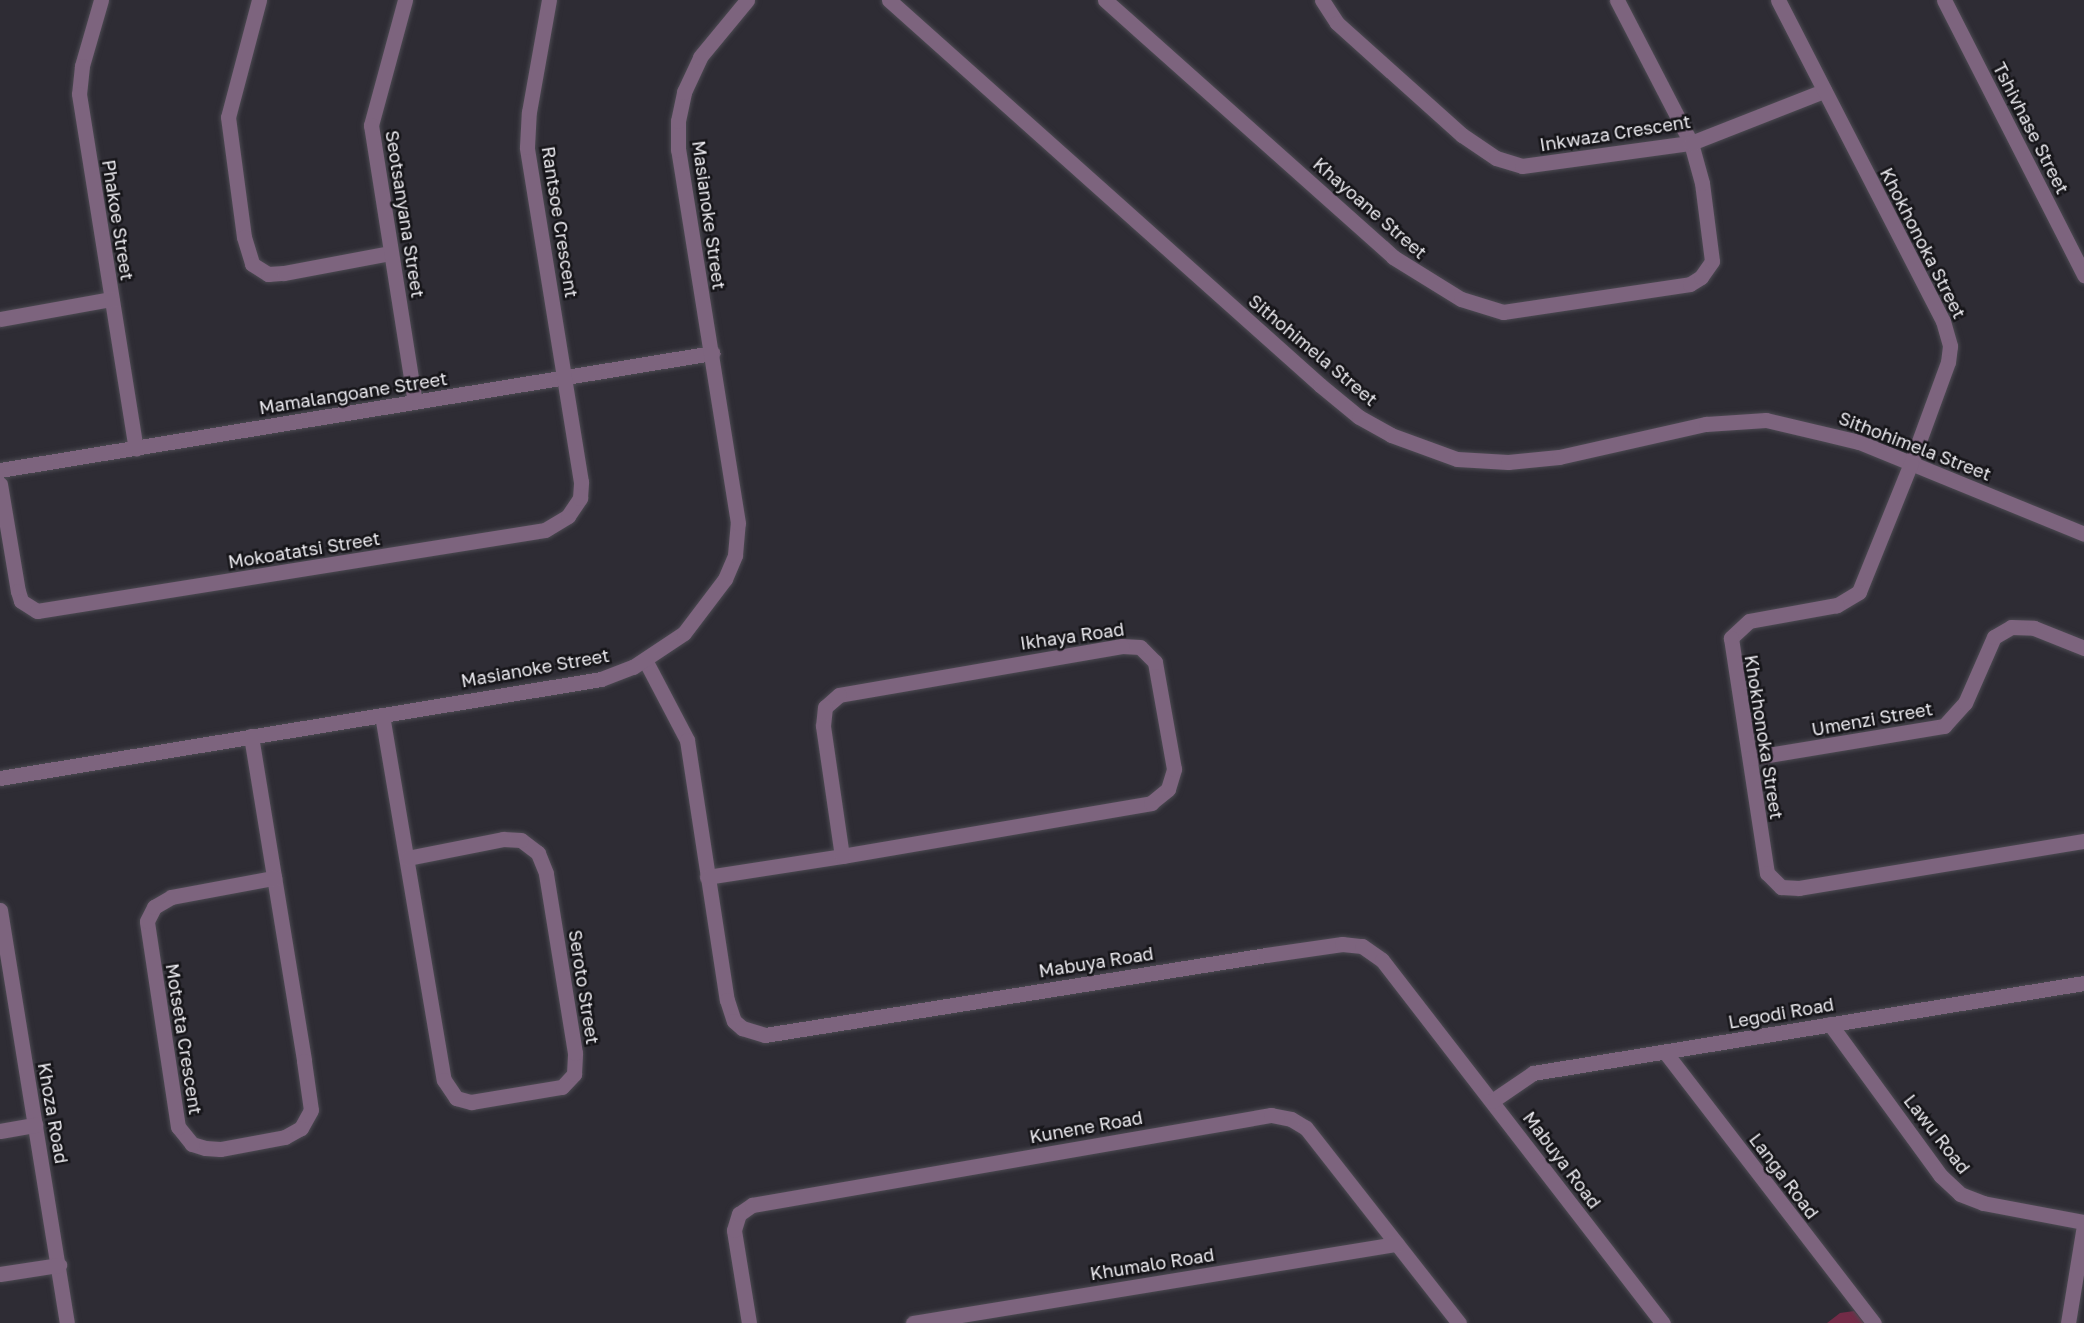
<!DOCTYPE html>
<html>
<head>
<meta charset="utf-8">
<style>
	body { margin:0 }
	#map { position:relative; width:2084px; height:1323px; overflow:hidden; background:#2e2c34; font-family:"Golos Text",sans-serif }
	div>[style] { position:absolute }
	.green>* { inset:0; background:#722b47 }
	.roads { filter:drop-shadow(0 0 2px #4c4a52) drop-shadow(0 0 2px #4c4a52) }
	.minor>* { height:15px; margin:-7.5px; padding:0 7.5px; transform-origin:7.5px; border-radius:7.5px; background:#7d647e }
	span { translate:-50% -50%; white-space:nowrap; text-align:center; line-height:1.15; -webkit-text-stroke:5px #161519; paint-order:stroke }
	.street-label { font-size:18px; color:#eae9ee }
</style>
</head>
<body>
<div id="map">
	<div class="green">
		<div style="clip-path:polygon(1854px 1311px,1864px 1323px,1827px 1323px,1840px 1313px)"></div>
	</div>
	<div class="roads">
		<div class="minor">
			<div style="left:101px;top:0;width:69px;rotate:106.1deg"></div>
			<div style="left:82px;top:66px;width:28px;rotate:96deg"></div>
			<div style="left:79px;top:94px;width:359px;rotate:80.9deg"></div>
			<div style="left:259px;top:0;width:121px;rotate:104.8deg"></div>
			<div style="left:228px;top:117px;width:121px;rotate:82.4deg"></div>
			<div style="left:244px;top:237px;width:28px;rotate:73deg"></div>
			<div style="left:252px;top:264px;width:19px;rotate:32deg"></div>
			<div style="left:268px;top:274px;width:16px;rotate:-4deg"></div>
			<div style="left:284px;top:273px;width:108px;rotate:-10.7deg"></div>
			<div style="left:405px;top:0;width:130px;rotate:105.2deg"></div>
			<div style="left:371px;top:125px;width:280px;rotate:81deg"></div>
			<div style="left:889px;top:0;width:578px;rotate:41.77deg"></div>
			<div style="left:1320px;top:385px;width:50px;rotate:39.4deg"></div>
			<div style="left:1359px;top:417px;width:37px;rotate:29deg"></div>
			<div style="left:1391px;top:435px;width:70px;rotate:20deg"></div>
			<div style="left:1457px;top:459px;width:51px;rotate:3.4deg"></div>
			<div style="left:1508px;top:462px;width:51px;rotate:-5.6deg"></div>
			<div style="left:1559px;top:457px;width:151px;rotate:-12.7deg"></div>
			<div style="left:1706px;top:424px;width:60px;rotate:-3.8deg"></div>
			<div style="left:1766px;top:420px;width:96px;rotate:13.3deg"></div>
			<div style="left:1859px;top:442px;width:243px;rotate:22.2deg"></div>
			<div style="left:1105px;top:0;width:386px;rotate:41.7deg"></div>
			<div style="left:1393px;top:257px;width:80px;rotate:31.7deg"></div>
			<div style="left:1461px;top:299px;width:44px;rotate:17.2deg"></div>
			<div style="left:1503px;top:312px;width:189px;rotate:-8.5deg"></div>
			<div style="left:1690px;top:284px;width:13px;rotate:-32deg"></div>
			<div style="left:1701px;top:277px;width:19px;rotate:-55deg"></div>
			<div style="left:1712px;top:261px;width:79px;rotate:-97.3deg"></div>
			<div style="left:1702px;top:183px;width:41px;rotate:-105.4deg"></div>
			<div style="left:1691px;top:143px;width:161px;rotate:-117.4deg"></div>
			<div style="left:1322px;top:0;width:27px;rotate:57deg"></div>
			<div style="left:1337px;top:23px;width:168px;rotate:41.9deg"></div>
			<div style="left:1462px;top:135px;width:41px;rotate:34.1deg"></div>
			<div style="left:1496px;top:158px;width:27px;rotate:17deg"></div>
			<div style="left:1522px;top:166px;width:171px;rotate:-7.8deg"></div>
			<div style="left:1691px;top:143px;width:143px;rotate:-21.4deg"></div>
			<div style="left:1778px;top:0;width:361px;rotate:62.8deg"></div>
			<div style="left:1943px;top:321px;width:26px;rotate:74deg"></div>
			<div style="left:1950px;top:346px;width:16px;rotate:97deg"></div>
			<div style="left:1948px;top:362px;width:108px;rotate:110.1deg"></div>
			<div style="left:1911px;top:463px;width:139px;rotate:112deg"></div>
			<div style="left:1859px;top:592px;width:26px;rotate:149deg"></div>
			<div style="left:1837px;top:605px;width:89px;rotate:169.7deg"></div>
			<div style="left:1749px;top:621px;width:25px;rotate:137deg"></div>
			<div style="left:1731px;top:638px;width:238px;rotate:81.3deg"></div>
			<div style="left:1767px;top:873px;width:20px;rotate:45deg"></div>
			<div style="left:1781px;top:887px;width:18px;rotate:3deg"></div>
			<div style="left:1799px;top:888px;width:289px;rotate:-9.4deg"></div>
			<div style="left:1944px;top:0;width:309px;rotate:63deg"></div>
			<div style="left:0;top:319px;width:113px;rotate:-10.2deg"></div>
			<div style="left:0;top:470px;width:722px;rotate:-9.33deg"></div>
			<div style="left:0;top:484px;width:109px;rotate:80.5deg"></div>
			<div style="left:18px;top:591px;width:10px;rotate:73deg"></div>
			<div style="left:21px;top:601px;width:19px;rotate:32deg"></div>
			<div style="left:37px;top:611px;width:514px;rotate:-9.06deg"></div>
			<div style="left:545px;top:530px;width:27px;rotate:-31deg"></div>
			<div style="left:568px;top:516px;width:22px;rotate:-56deg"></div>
			<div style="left:580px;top:498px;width:16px;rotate:-86deg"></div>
			<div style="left:581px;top:482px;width:339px;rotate:-99.2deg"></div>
			<div style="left:527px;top:147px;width:35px;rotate:-87deg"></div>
			<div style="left:529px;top:112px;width:114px;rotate:-79.9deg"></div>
			<div style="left:645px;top:660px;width:90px;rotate:62.3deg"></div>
			<div style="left:687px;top:740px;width:263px;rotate:81.3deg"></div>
			<div style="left:727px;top:1000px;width:22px;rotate:72deg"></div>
			<div style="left:734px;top:1021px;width:11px;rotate:41deg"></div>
			<div style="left:742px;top:1028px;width:24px;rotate:17deg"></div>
			<div style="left:765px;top:1035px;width:507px;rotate:-9.07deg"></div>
			<div style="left:1266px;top:955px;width:77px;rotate:-8.2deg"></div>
			<div style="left:1342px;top:944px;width:20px;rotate:6deg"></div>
			<div style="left:1362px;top:946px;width:24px;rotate:35deg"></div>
			<div style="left:1382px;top:960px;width:459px;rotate:52.3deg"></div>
			<div style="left:382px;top:715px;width:370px;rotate:80.4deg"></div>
			<div style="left:444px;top:1080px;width:22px;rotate:56deg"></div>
			<div style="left:456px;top:1098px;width:16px;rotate:15deg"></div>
			<div style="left:471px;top:1102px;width:92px;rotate:-9.4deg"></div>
			<div style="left:562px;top:1087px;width:18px;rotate:-47deg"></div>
			<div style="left:574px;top:1074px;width:21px;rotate:-87deg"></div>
			<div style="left:575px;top:1053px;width:182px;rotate:-99.2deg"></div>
			<div style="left:546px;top:873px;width:22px;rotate:-112deg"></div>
			<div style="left:538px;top:853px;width:21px;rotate:-143deg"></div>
			<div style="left:521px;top:840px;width:18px;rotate:-177deg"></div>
			<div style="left:503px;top:839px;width:97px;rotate:168.7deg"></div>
			<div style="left:251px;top:736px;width:329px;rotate:80.7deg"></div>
			<div style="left:304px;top:1061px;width:49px;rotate:81.9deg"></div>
			<div style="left:311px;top:1110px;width:21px;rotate:119deg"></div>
			<div style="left:301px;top:1128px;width:18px;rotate:151deg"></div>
			<div style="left:285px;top:1137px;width:66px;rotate:169.5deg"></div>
			<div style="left:220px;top:1149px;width:15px;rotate:-176deg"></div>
			<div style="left:205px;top:1148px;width:14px;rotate:-163deg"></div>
			<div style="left:192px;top:1144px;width:22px;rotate:-129deg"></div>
			<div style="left:178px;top:1127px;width:208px;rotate:-98.6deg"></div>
			<div style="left:147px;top:921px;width:16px;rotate:-63deg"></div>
			<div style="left:154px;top:907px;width:20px;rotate:-30deg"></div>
			<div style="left:171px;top:897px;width:105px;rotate:-10.5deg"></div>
			<div style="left:1750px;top:758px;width:197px;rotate:-9.4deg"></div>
			<div style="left:1944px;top:726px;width:31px;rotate:-48deg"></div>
			<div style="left:1965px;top:703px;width:72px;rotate:-66.3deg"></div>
			<div style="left:1994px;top:637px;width:20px;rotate:-30deg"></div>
			<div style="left:2011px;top:627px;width:23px;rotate:2deg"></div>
			<div style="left:2034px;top:628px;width:54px;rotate:21.8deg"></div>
			<div style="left:0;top:778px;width:609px;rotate:-9.35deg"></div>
			<div style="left:601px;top:679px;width:34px;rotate:-21deg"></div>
			<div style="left:633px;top:667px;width:61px;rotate:-33.7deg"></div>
			<div style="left:684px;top:633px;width:68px;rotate:-52.8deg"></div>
			<div style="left:725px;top:579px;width:26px;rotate:-67deg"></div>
			<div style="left:735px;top:555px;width:32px;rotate:-85deg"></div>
			<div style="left:738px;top:523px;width:378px;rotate:-99.1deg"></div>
			<div style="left:678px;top:150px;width:29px;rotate:-90deg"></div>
			<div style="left:678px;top:121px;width:30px;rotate:-78deg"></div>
			<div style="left:684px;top:92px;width:38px;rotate:-65deg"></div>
			<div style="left:700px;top:57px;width:74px;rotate:-50.5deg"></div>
			<div style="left:707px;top:877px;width:137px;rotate:-8.8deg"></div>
			<div style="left:842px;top:856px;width:314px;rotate:-9.7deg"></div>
			<div style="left:1151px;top:803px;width:22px;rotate:-39deg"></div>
			<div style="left:1168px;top:789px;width:21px;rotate:-73deg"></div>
			<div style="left:1174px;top:769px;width:109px;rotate:-100.1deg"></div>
			<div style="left:1155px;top:662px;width:21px;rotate:-135deg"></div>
			<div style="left:1140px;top:647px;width:18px;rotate:-177deg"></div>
			<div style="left:1122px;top:646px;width:287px;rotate:170.2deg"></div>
			<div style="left:839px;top:695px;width:18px;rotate:139deg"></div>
			<div style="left:825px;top:707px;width:19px;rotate:96deg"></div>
			<div style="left:823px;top:726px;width:131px;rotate:81.7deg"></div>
			<div style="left:0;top:910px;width:418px;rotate:80.8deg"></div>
			<div style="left:1830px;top:1024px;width:188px;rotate:53.9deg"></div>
			<div style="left:1941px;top:1176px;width:26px;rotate:43deg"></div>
			<div style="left:1960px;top:1194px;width:25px;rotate:21deg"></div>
			<div style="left:1983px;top:1203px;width:103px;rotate:10.7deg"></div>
			<div style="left:1665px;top:1052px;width:342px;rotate:52.4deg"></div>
			<div style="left:1492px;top:1101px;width:50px;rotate:-34.3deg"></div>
			<div style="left:1533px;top:1073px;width:558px;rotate:-9.28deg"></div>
			<div style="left:0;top:1131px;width:36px;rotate:-10deg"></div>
			<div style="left:0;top:1274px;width:60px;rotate:-8.7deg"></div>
			<div style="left:749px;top:1323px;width:94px;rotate:-99.2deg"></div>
			<div style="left:734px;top:1230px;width:17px;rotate:-73deg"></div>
			<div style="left:739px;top:1214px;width:16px;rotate:-35deg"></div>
			<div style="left:752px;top:1205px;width:527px;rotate:-9.84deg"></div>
			<div style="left:1271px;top:1115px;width:20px;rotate:11deg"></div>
			<div style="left:1291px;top:1119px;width:17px;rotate:31deg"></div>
			<div style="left:1306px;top:1128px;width:248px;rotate:51.9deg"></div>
			<div style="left:913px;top:1323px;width:490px;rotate:-9.3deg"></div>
			<div style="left:2068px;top:1323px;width:99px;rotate:-80.7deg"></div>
		</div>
	</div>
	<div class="street-label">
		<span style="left:2031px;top:128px;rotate:63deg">Tshivhase Street</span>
		<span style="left:1615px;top:133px;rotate:-9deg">Inkwaza Crescent</span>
		<span style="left:1370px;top:208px;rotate:41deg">Khayoane Street</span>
		<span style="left:405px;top:214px;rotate:81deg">Seotsanyana Street</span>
		<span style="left:709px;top:215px;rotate:82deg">Masianoke Street</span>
		<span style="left:118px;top:220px;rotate:81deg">Phakoe Street</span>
		<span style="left:560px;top:222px;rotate:81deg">Rantsoe Crescent</span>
		<span style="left:1923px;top:243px;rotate:63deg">Khokhonoka Street</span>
		<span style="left:1313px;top:350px;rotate:40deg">Sithohimela Street</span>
		<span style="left:353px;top:393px;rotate:-9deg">Mamalangoane Street</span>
		<span style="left:1915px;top:446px;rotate:21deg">Sithohimela Street</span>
		<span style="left:304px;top:550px;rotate:-9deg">Mokoatatsi Street</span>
		<span style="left:1072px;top:636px;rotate:-8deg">Ikhaya Road</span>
		<span style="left:535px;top:668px;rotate:-10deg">Masianoke Street</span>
		<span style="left:1872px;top:719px;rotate:-10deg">Umenzi Street</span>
		<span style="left:1764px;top:737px;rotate:81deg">Khokhonoka Street</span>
		<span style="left:1096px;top:962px;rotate:-9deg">Mabuya Road</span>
		<span style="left:584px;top:987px;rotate:81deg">Seroto Street</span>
		<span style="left:1781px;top:1013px;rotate:-10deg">Legodi Road</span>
		<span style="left:184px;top:1039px;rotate:81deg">Motseta Crescent</span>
		<span style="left:53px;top:1113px;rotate:80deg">Khoza Road</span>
		<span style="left:1086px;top:1127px;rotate:-10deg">Kunene Road</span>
		<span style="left:1937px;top:1134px;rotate:52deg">Lawu Road</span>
		<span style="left:1562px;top:1160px;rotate:53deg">Mabuya Road</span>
		<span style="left:1784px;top:1176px;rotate:53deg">Langa Road</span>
		<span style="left:1152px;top:1264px;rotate:-9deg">Khumalo Road</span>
	</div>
</div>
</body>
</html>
